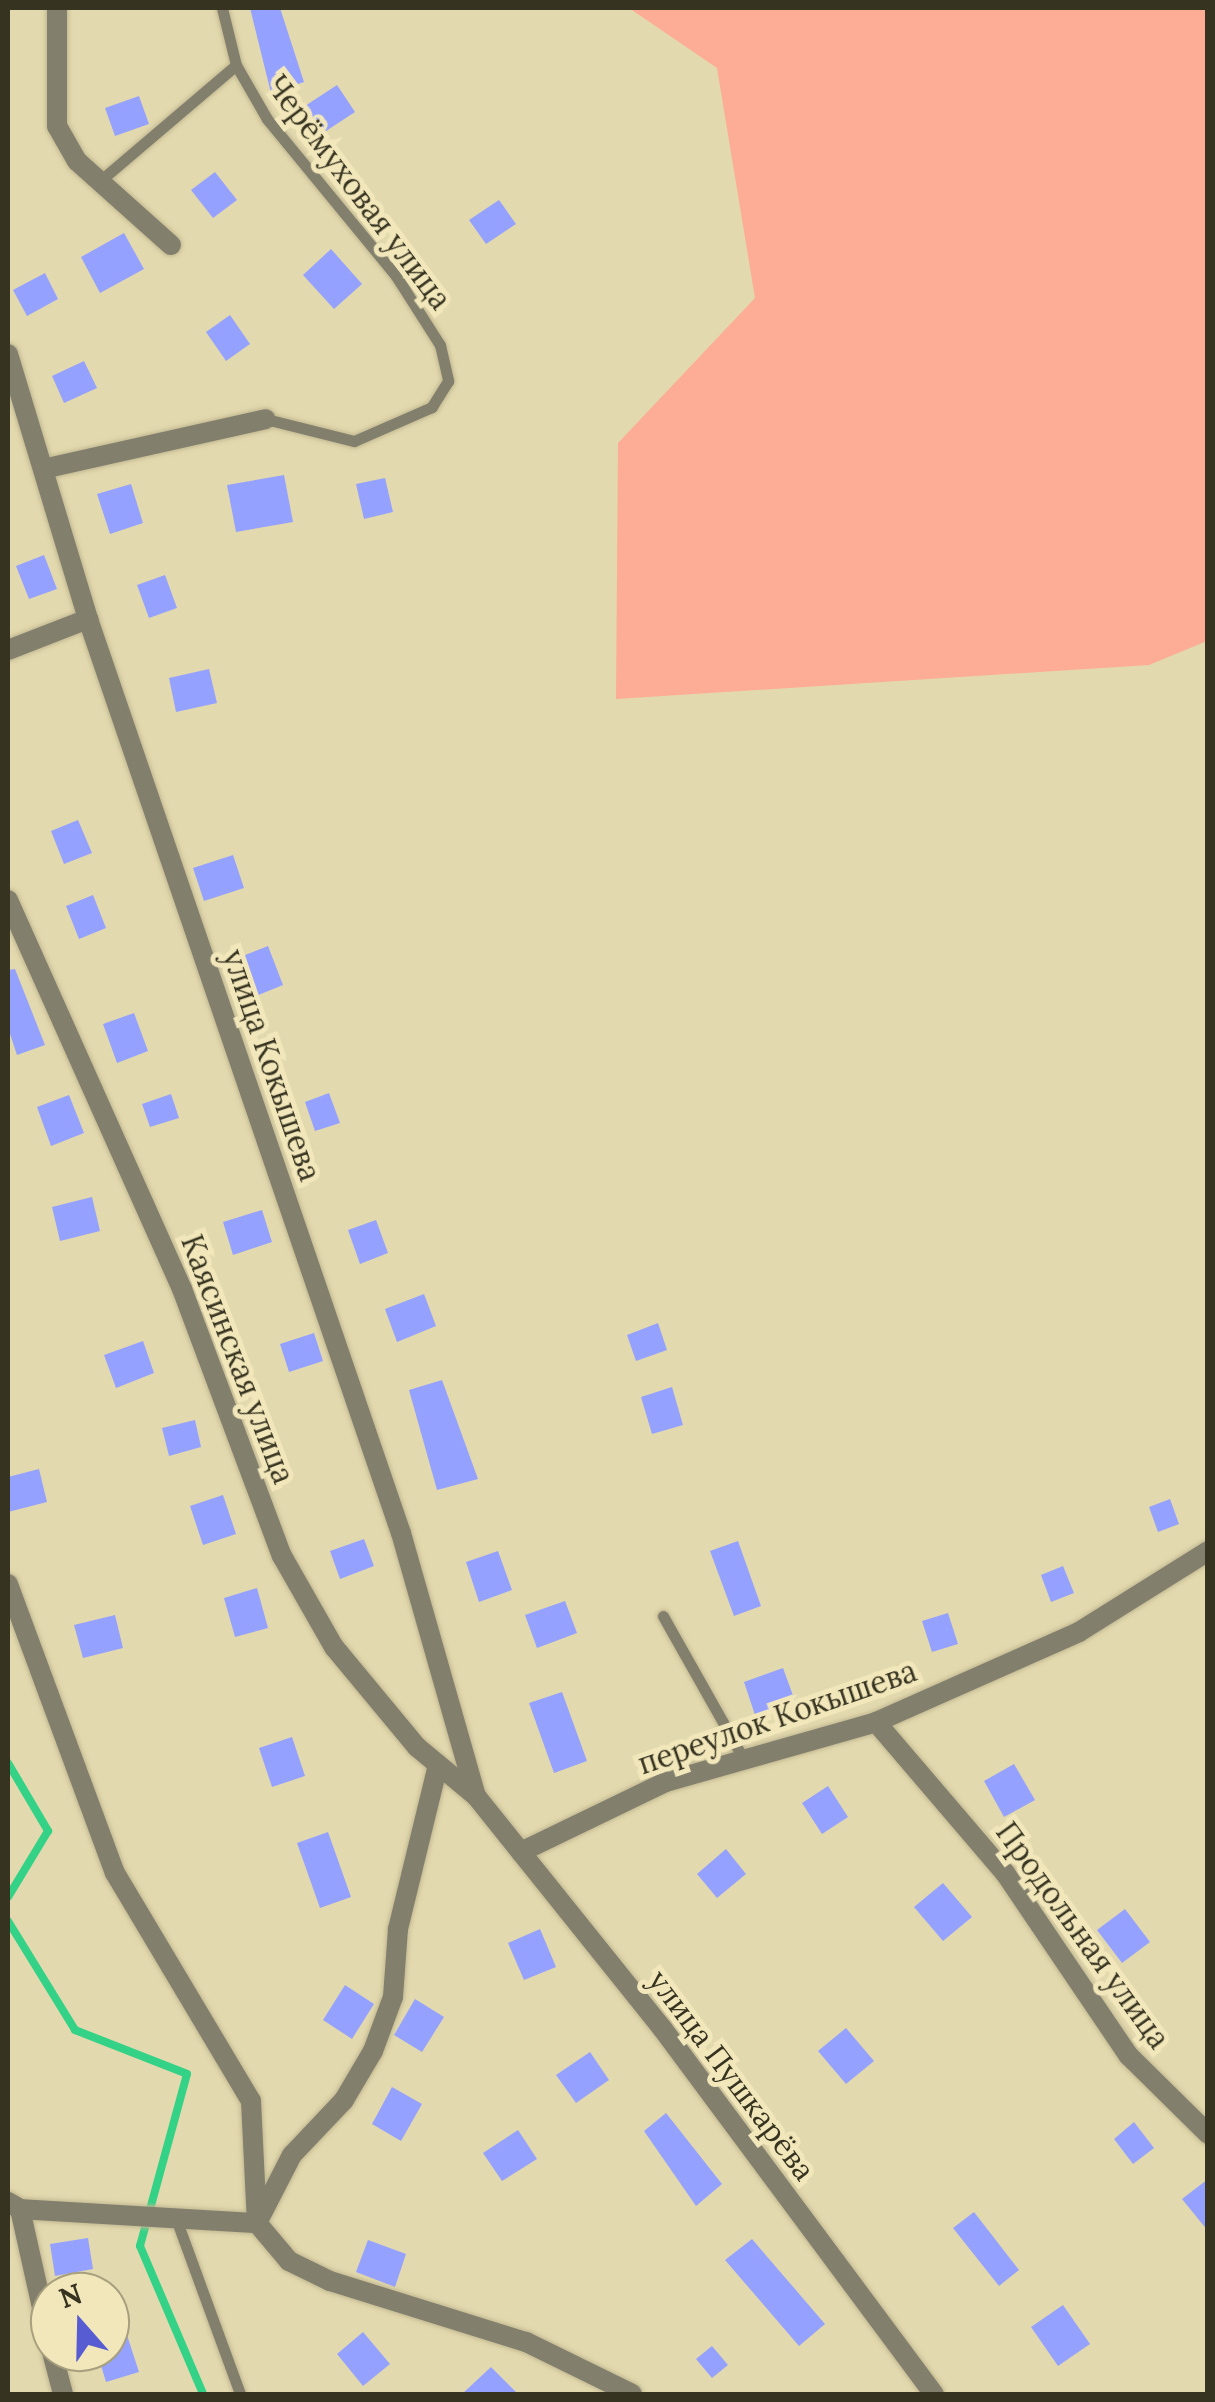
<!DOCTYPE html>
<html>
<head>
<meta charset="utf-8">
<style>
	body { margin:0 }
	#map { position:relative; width:1215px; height:2402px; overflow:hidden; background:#e3d9ae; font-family:Lora,serif }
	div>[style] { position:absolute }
	.green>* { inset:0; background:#fdac95 }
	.stream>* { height:8px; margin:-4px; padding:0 4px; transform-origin:4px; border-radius:4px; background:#33d286 }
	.building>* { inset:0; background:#95a1ff }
	.roads { filter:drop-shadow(0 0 2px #c1b892) drop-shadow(0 0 2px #c1b892) }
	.service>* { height:11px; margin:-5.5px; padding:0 5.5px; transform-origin:5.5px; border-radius:5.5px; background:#837f6d }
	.minor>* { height:20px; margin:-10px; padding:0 10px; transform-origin:10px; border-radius:10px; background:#837f6d }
	.tertiary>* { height:20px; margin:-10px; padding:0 10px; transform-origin:10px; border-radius:10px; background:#837f6d }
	span { translate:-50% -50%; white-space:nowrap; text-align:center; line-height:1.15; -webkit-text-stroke:10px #f1e7ba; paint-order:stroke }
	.street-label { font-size:30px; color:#373321 }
	.frame { position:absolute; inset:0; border:10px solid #373321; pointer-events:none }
	.north { position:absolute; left:30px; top:2272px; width:100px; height:100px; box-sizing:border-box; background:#f1e7ba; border:2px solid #a79f7d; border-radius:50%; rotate:340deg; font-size:28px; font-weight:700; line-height:40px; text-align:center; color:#373321 }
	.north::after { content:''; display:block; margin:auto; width:35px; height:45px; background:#575cd3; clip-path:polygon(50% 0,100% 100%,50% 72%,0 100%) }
</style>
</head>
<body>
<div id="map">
	<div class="green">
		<div style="clip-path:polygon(629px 8px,1207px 8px,1207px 641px,1149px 665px,616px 699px,618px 443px,755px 298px,717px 68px)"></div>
	</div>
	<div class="stream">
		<div style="left:8px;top:1763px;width:79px;rotate:59.5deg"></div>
		<div style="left:48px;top:1831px;width:77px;rotate:121.2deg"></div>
		<div style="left:8px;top:1921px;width:128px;rotate:58.4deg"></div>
		<div style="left:75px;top:2030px;width:120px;rotate:21.4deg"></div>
		<div style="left:187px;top:2074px;width:178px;rotate:105.3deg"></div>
		<div style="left:140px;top:2246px;width:161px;rotate:66.9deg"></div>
	</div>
	<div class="building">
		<div style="clip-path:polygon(250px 8px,280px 8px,304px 82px,271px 93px)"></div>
		<div style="clip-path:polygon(337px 85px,355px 112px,323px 133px,305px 106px)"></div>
		<div style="clip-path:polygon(139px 96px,149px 124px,115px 136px,105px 108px)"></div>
		<div style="clip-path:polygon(215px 172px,237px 200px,213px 218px,191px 190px)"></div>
		<div style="clip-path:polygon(499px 200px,516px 224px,486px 244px,469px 220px)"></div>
		<div style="clip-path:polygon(124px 233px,144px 269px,100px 293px,81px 257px)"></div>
		<div style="clip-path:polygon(331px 249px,362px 284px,334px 309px,303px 275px)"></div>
		<div style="clip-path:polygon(45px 273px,58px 299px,27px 316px,13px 290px)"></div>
		<div style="clip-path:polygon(230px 315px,250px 344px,226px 361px,206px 332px)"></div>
		<div style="clip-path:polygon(84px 361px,97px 388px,64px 403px,52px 376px)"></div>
		<div style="clip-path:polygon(284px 475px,293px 522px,236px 532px,227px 485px)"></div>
		<div style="clip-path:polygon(385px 478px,393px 512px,364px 519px,356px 484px)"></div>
		<div style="clip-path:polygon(131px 484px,143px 523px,110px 534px,97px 494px)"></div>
		<div style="clip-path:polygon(44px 555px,57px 589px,29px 599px,16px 566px)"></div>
		<div style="clip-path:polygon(165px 575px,177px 608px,149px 618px,137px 585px)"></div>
		<div style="clip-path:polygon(209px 669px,217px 703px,176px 712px,169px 678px)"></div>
		<div style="clip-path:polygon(78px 820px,92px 853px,64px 864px,51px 831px)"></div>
		<div style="clip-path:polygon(233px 855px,244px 888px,204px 901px,193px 868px)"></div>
		<div style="clip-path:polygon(93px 895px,106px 928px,79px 939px,66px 906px)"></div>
		<div style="clip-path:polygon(268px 946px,283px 985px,251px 998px,235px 959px)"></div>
		<div style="clip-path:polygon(15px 969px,45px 1045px,17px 1055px,8px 1028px,8px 970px)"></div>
		<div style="clip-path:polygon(134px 1013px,148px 1051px,117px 1063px,103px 1024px)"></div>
		<div style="clip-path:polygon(329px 1093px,340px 1123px,315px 1131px,305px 1102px)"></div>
		<div style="clip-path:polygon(171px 1094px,179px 1118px,150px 1127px,142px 1104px)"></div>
		<div style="clip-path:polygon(69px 1095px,84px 1133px,51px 1146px,37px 1107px)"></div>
		<div style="clip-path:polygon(92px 1197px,100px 1231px,60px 1241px,52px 1207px)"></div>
		<div style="clip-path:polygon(262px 1210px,272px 1242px,233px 1255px,223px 1222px)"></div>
		<div style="clip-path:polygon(376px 1220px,388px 1253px,360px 1264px,348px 1230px)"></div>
		<div style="clip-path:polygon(424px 1294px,436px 1326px,397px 1342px,385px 1309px)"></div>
		<div style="clip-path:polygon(658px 1323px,667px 1350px,636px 1361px,627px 1335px)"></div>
		<div style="clip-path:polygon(314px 1333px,323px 1361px,289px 1372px,280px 1344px)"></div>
		<div style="clip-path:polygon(143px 1341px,154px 1373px,116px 1388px,104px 1355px)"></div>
		<div style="clip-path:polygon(442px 1380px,478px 1479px,437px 1490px,409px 1390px)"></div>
		<div style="clip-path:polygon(672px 1387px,683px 1425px,652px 1434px,641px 1397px)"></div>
		<div style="clip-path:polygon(195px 1420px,201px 1447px,169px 1456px,162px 1428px)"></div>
		<div style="clip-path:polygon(39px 1469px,47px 1502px,8px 1512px,8px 1477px)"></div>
		<div style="clip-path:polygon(223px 1495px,236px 1534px,203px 1545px,190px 1506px)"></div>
		<div style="clip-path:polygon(1170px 1499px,1179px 1524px,1158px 1532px,1149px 1507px)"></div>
		<div style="clip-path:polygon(364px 1539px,374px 1566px,340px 1579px,330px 1551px)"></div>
		<div style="clip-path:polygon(738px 1541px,761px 1606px,734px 1616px,710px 1551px)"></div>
		<div style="clip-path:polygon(498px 1551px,512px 1590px,479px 1602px,466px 1562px)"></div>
		<div style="clip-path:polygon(1063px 1566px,1074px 1593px,1051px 1602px,1041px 1575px)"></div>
		<div style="clip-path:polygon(257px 1588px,268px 1628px,235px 1637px,224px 1598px)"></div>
		<div style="clip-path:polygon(565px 1601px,577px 1633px,537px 1648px,525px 1615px)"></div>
		<div style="clip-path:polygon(948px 1613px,958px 1644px,932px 1652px,922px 1621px)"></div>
		<div style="clip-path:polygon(115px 1615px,123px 1648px,83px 1658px,74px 1625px)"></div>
		<div style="clip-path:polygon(783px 1668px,795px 1701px,755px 1715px,744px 1682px)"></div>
		<div style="clip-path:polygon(562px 1692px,587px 1761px,554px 1773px,529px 1703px)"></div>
		<div style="clip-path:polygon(292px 1737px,305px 1776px,272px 1787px,259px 1748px)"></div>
		<div style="clip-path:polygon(1014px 1764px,1035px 1800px,1004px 1817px,984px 1781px)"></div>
		<div style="clip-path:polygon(828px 1786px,848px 1817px,822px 1834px,802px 1803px)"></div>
		<div style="clip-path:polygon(328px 1832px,351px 1897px,320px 1908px,297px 1843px)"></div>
		<div style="clip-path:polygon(726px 1849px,746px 1874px,717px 1898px,697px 1874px)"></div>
		<div style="clip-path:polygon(943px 1883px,972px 1917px,943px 1941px,914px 1907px)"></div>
		<div style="clip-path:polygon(1125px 1909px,1150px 1942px,1122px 1963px,1097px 1930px)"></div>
		<div style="clip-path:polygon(540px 1929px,556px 1967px,524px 1980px,508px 1943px)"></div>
		<div style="clip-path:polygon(345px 1985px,374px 2004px,352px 2039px,323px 2020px)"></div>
		<div style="clip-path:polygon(415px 1999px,444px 2017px,422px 2052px,394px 2035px)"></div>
		<div style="clip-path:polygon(846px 2028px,874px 2061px,846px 2084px,818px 2051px)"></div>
		<div style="clip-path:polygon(590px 2052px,609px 2080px,576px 2103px,556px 2075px)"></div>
		<div style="clip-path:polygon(392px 2087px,422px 2104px,401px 2141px,372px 2124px)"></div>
		<div style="clip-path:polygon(666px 2113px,722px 2184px,696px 2206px,644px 2131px)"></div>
		<div style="clip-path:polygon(1134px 2122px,1154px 2148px,1133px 2164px,1114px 2139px)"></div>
		<div style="clip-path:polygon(518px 2130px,537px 2159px,502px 2181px,483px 2153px)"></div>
		<div style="clip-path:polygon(1208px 2179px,1208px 2231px,1182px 2199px)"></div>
		<div style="clip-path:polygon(974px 2212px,1019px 2270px,999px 2286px,953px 2228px)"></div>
		<div style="clip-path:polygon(88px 2238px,93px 2269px,55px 2276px,50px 2244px)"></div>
		<div style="clip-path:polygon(752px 2239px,825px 2324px,799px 2346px,725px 2260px)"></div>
		<div style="clip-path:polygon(368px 2240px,406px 2254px,395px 2287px,356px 2272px)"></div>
		<div style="clip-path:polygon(1063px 2305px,1090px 2344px,1058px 2366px,1031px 2327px)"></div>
		<div style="clip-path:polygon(126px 2332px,139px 2372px,106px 2382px,97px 2352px,110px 2352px,110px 2337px)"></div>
		<div style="clip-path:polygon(363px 2332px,390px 2364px,363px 2386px,337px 2354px)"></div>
		<div style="clip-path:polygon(712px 2346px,728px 2365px,712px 2378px,696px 2359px)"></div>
		<div style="clip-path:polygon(491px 2367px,518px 2394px,462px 2394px)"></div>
	</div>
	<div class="roads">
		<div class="service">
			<div style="left:222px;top:8px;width:59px;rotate:76.2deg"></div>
			<div style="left:236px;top:65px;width:62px;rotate:60.1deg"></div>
			<div style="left:267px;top:119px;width:203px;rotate:50.6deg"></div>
			<div style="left:396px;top:276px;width:82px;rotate:57.5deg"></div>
			<div style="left:440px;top:345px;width:37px;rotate:77deg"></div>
			<div style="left:448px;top:381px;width:31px;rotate:122deg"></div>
			<div style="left:432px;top:407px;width:85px;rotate:156.4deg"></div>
			<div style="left:354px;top:441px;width:91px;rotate:-166deg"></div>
			<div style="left:101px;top:180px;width:177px;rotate:-40.4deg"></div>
			<div style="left:663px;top:1616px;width:165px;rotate:60.6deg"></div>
			<div style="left:175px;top:2216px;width:189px;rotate:69.9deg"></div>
		</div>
		<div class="minor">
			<div style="left:57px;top:8px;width:118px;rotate:90deg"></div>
			<div style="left:57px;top:126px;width:40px;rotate:60.3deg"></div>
			<div style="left:77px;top:161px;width:126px;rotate:41.8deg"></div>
			<div style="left:8px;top:354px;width:277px;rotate:73.2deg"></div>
			<div style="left:88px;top:619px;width:966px;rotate:71.1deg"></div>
			<div style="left:401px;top:1533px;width:273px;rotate:74.1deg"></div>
			<div style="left:47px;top:468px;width:224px;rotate:-12.6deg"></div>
			<div style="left:8px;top:650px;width:86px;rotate:-21.2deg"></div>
			<div style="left:8px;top:1584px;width:308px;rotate:69.7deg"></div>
			<div style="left:115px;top:1873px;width:265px;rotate:59.2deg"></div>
			<div style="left:251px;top:2101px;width:122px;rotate:87.2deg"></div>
			<div style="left:257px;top:2223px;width:50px;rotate:49.9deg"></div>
			<div style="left:289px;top:2261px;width:46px;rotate:26deg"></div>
			<div style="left:330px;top:2281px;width:205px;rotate:17.3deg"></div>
			<div style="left:526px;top:2342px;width:118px;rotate:26.1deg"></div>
			<div style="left:876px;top:1722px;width:199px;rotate:49.5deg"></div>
			<div style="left:1005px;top:1873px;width:221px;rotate:55.9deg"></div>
			<div style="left:1129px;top:2056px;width:111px;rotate:44.6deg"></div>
			<div style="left:521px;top:1852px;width:161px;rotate:-25.8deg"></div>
			<div style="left:666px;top:1782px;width:218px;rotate:-15.9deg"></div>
			<div style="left:876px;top:1722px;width:222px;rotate:-23.9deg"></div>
			<div style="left:1079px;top:1632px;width:152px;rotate:-32.1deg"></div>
			<div style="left:8px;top:2202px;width:14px;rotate:30deg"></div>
			<div style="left:20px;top:2209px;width:137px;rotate:77.4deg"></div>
			<div style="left:20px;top:2209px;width:237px;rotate:3.4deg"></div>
			<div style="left:257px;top:2223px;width:76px;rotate:-62.8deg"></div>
			<div style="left:292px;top:2155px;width:76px;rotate:-46.6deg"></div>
			<div style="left:344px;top:2100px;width:57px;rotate:-59.4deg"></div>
			<div style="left:373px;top:2051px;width:58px;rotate:-69.7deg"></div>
			<div style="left:393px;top:1997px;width:68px;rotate:-85.8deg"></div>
			<div style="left:398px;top:1929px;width:169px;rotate:-76.3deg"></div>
			<div style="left:52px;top:2352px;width:43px;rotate:75.3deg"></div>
		</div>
		<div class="tertiary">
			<div style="left:8px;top:900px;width:426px;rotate:65.9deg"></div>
			<div style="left:182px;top:1289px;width:285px;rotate:69.5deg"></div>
			<div style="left:282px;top:1556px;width:105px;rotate:60.3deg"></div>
			<div style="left:334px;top:1647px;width:130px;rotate:50.3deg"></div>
			<div style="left:417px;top:1747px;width:77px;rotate:39.7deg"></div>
			<div style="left:476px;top:1796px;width:297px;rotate:51.3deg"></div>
			<div style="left:662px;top:2028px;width:456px;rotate:53.4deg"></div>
		</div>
	</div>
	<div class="street-label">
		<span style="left:359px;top:192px;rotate:53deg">Черёмуховая улица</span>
		<span style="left:272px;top:1065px;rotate:71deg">улица Кокышева</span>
		<span style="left:238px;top:1359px;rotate:69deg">Каясинская улица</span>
		<span style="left:777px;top:1717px;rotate:-19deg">переулок Кокышева</span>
		<span style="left:1083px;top:1935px;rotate:54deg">Продольная улица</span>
		<span style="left:732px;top:2075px;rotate:53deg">улица Пушкарёва</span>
	</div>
	<div class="frame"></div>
	<div class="north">N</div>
</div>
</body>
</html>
